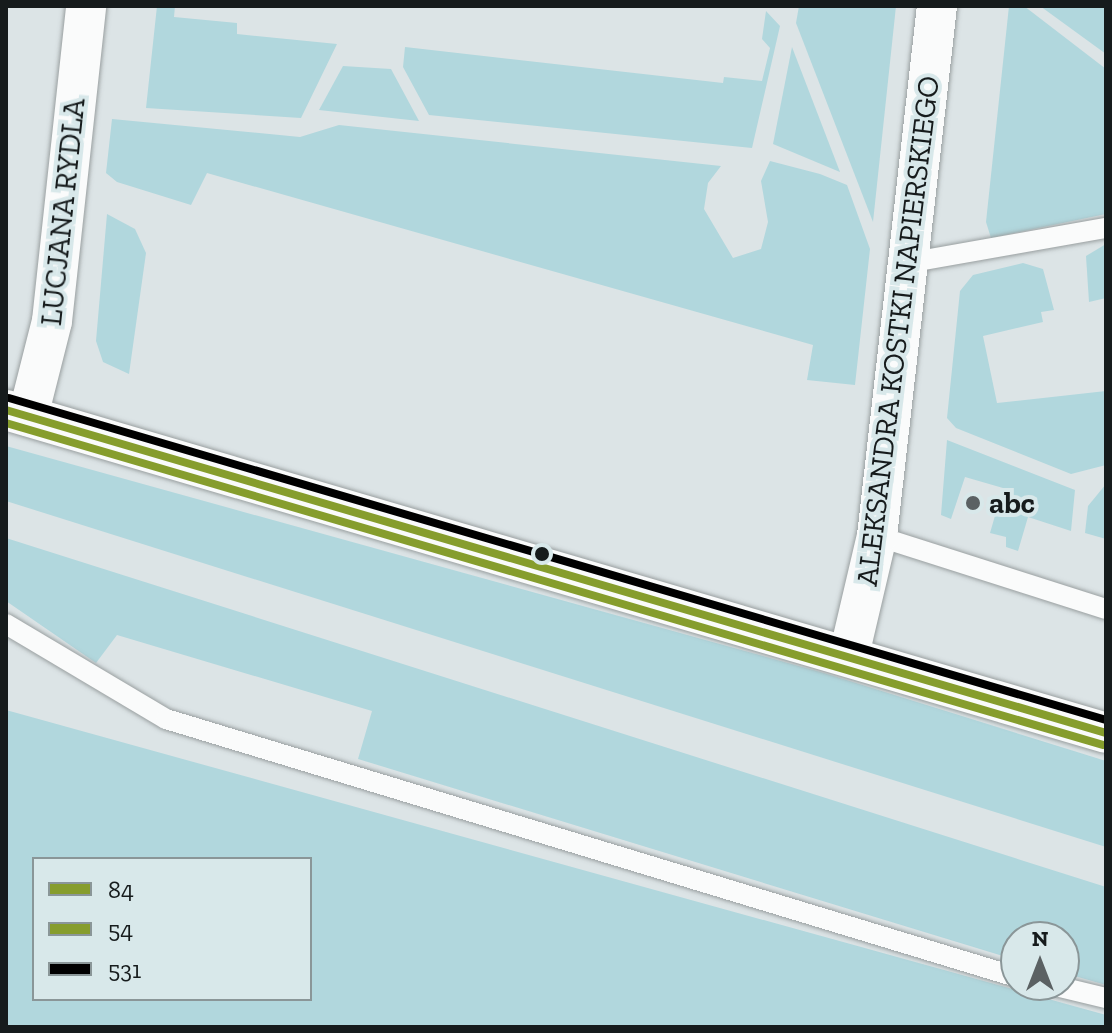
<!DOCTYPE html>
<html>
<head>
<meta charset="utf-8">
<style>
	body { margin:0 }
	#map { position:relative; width:1112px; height:1033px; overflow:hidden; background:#dce4e6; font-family:"Zilla Slab",serif }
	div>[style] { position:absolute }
	.green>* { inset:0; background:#b1d7dd }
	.roads { filter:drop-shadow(0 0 2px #999fa0) drop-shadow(0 0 2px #999fa0) }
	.lane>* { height:20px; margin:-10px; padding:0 10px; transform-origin:10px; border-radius:10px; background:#fafbfb }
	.street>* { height:40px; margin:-20px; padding:0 20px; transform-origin:20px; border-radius:20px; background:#fafbfb }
	.bus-1>* { height:8px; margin:-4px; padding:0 4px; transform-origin:4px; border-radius:4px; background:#869d2d }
	.bus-2>* { height:8px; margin:-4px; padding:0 4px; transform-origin:4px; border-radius:4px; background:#869d2d }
	.bus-3>* { height:8px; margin:-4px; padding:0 4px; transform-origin:4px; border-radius:4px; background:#000 }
	.dots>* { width:22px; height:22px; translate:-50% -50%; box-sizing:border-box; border:4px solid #d8e8ea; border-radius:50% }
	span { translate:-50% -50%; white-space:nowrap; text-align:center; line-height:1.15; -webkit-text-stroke:8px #d8e8ea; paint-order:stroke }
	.street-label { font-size:30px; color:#161b1c }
	.poi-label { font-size:30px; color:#161b1c; font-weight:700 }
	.left { translate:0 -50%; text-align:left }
	.frame { position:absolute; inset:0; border:8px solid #161b1c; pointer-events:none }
	.legend { position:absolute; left:32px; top:857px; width:280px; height:144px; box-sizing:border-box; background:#d8e8ea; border:2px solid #8a9698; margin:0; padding:10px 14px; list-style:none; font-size:24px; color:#161b1c }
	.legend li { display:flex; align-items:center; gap:16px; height:40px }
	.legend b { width:40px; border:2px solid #8a9698 }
	.north { position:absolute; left:1000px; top:921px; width:80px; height:80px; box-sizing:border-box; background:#d8e8ea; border:2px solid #8a9698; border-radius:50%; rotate:0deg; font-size:22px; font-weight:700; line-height:32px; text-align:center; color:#161b1c }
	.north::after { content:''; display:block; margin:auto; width:28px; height:36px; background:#5b6163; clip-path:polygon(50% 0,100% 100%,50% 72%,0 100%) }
</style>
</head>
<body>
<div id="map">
	<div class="green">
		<div style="clip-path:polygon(157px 6px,175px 6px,174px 17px,237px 23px,237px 34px,337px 44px,301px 118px,146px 108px)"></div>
		<div style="clip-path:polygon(799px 6px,896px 6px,873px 222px,796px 23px)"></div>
		<div style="clip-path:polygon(1009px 6px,1024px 6px,1106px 69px,1106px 214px,991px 238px,986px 222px)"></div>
		<div style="clip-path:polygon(1040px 6px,1106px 6px,1106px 54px)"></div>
		<div style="clip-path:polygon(766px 11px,780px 26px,752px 148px,429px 115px,403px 67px,405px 47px,723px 83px,724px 77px,762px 81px,770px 48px,762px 39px)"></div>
		<div style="clip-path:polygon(792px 47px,840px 172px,773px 144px)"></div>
		<div style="clip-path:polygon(343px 66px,391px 69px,419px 121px,319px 110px)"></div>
		<div style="clip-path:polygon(112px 119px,300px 137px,339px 125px,721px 166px,708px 183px,704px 209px,733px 258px,761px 249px,768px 222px,761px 181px,770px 161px,820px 174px,847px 185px,870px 249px,855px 385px,807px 380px,813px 345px,207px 173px,191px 205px,117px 182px,106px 173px)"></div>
		<div style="clip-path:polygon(107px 214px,135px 229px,146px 253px,129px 374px,103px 362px,96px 341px)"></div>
		<div style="clip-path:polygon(1106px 244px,1106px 298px,1089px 302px,1086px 256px)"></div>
		<div style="clip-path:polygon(1023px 263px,1043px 269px,1054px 310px,1041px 312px,1043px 322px,983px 336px,997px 403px,1106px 391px,1106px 465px,1071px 474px,956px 428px,947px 418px,960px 291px,973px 275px)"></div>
		<div style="clip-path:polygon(947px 440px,1075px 490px,1071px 531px,1028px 517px,1018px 551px,1006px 547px,1006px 537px,990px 533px,1003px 488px,965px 477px,951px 519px,941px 515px)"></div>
		<div style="clip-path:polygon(6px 446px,824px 673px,1106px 761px,1106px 847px,6px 501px)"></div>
		<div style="clip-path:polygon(1106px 484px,1106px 539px,1085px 533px,1088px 506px)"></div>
		<div style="clip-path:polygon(6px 538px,1106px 887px,1106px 985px,1064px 973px,1064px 937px,1016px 937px,1016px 960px,358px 759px,372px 711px,117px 635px,96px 663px,6px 601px)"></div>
		<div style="clip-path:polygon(evenodd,6px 710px,1106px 1015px,1106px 1027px,6px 1027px,6px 710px,34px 859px,310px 859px,310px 999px,34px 999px,34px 859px)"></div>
	</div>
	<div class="roads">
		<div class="lane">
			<div style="left:907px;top:263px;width:202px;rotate:-10deg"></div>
			<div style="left:877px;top:536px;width:240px;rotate:17.7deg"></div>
			<div style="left:6px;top:624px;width:186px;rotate:30.7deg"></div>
			<div style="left:166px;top:719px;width:888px;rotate:16.88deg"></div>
			<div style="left:1052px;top:985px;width:56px;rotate:13.5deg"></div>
		</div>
		<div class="street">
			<div style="left:6px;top:410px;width:1146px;rotate:16.36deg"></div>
			<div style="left:28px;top:416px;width:98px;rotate:-75.8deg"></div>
			<div style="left:52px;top:321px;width:317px;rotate:-83.8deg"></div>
			<div style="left:849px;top:655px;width:122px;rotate:-76.8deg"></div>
			<div style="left:877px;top:536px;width:533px;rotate:-83.54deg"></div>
		</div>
	</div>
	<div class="bus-1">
		<div style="left:6px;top:410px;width:1146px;rotate:16.36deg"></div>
	</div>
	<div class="bus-2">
		<div style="left:6px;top:423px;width:1143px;rotate:16.36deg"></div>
	</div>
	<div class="bus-3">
		<div style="left:9px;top:398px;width:1143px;rotate:16.36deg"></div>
	</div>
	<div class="dots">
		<div style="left:973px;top:503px;background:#5b6163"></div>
		<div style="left:542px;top:554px;background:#161b1c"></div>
	</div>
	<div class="street-label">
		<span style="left:63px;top:212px;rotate:-84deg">LUCJANA RYDLA</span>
		<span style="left:898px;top:331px;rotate:-83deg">ALEKSANDRA KOSTKI NAPIERSKIEGO</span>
	</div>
	<div class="poi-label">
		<span class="left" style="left:989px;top:503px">abc</span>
	</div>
	<div class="frame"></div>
	<ul class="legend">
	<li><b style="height:10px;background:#869d2d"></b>84</li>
	<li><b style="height:10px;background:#869d2d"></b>54</li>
	<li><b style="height:10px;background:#000"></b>531</li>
	</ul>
	<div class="north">N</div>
</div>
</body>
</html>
